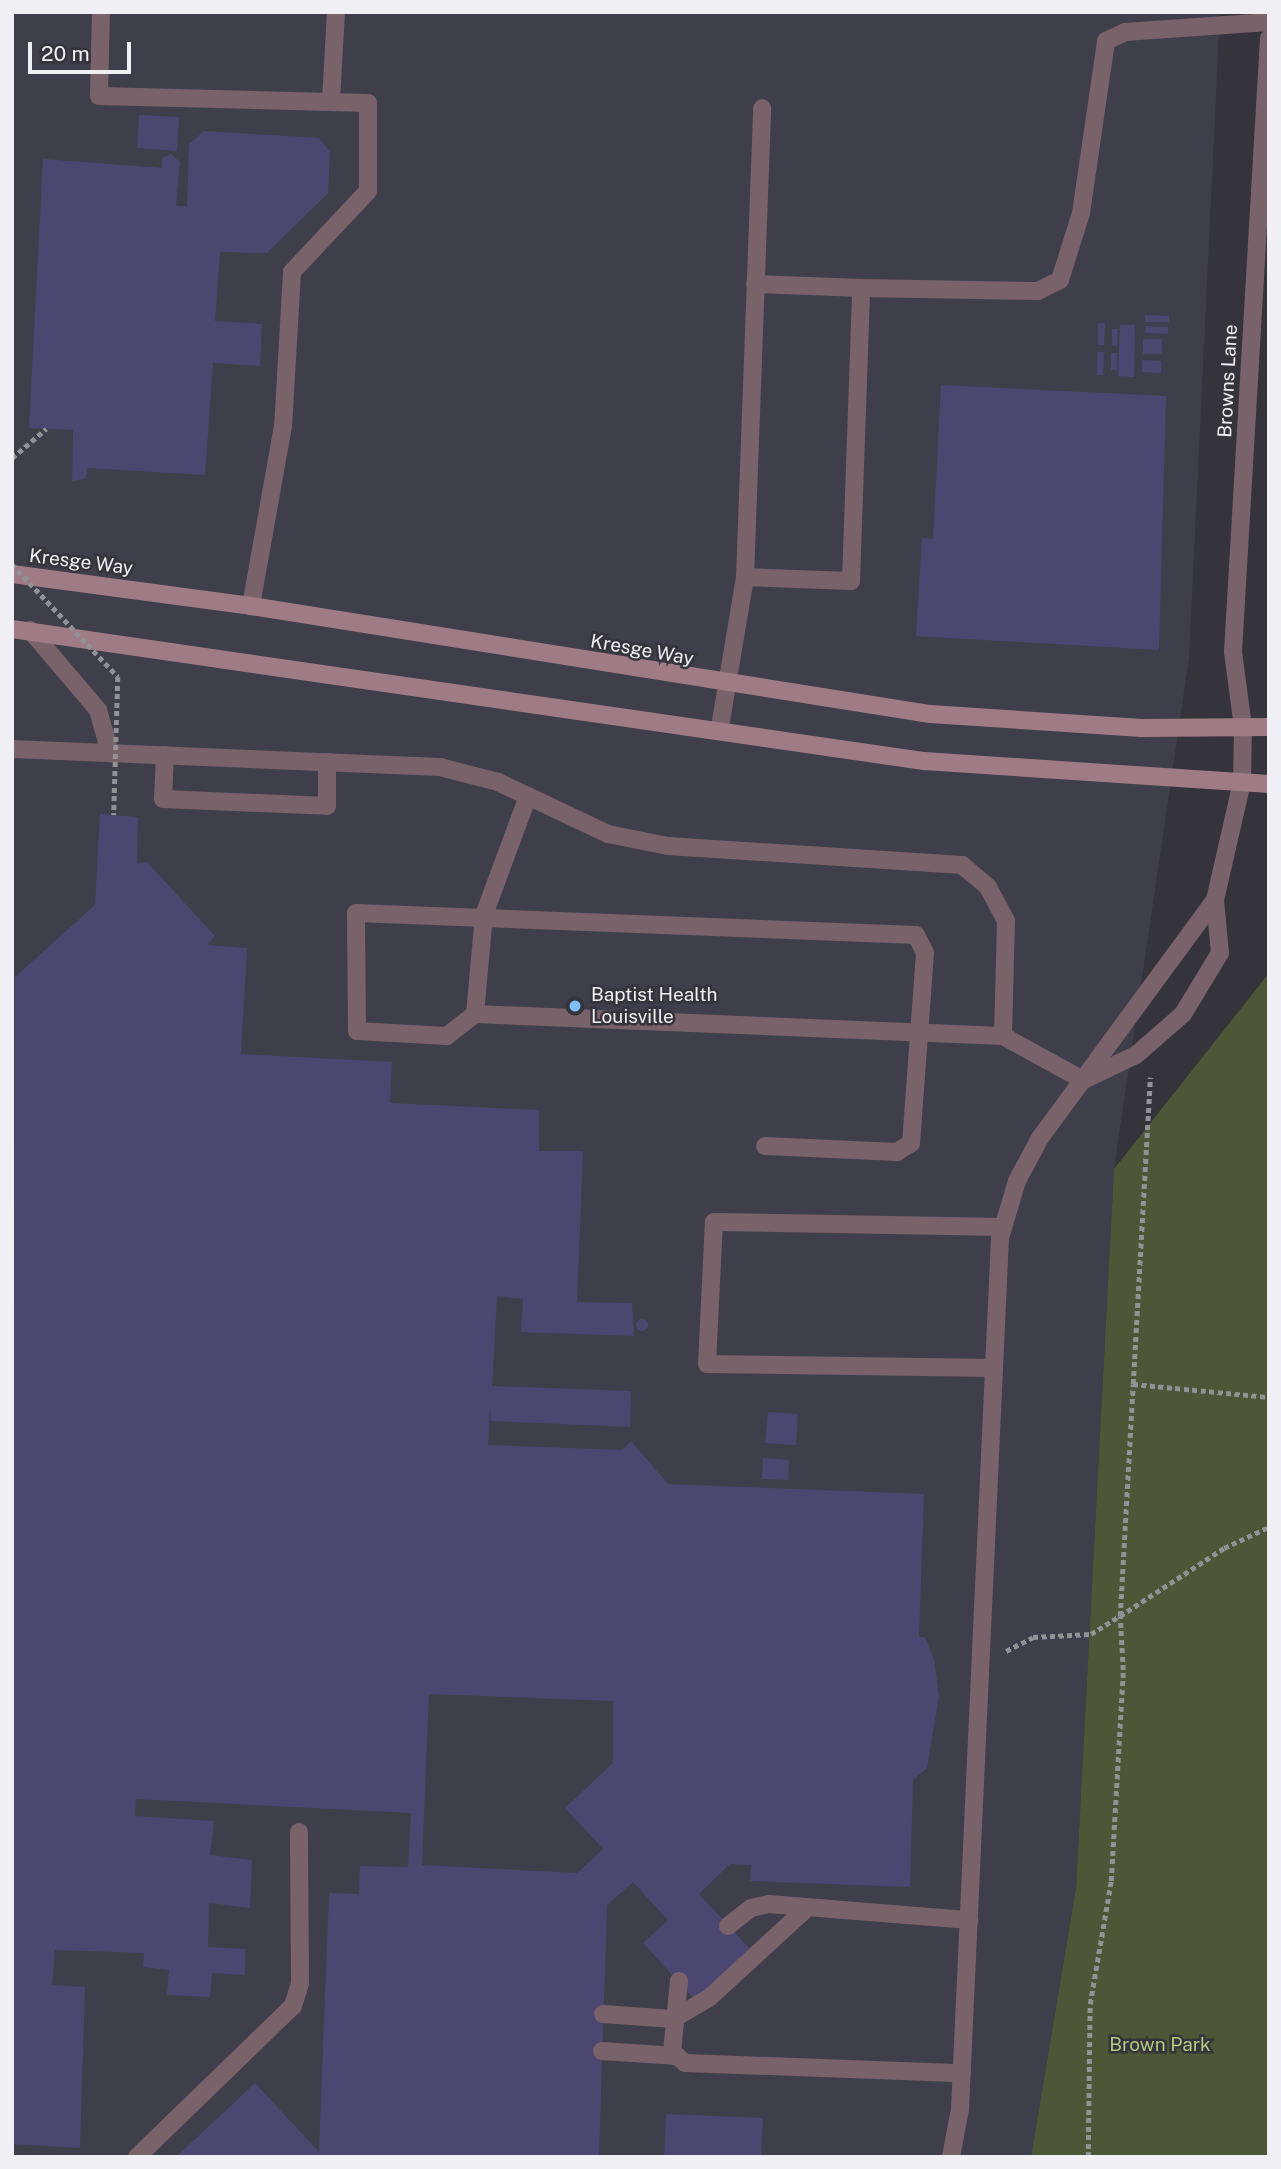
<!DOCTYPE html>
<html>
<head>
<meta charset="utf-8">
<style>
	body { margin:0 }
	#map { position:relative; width:1281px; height:2169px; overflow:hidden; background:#35343b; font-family:"Public Sans",sans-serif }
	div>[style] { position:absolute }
	.built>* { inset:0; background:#3f3e4b }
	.green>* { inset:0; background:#4d5637 }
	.building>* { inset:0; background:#4c4771 }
	.round { border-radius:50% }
	.path>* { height:4.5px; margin-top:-2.25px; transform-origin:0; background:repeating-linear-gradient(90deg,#919196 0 5px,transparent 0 8.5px) }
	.lane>* { height:18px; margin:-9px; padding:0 9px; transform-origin:9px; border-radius:9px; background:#79626a }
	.street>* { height:18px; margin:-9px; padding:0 9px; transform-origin:9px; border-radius:9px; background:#79626a }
	.secondary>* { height:18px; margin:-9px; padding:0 9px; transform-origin:9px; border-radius:9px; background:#9f7b86 }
	.path-bridge>* { height:4.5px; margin-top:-2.25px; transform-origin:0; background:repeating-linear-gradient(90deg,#919196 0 5px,transparent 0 8.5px) }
	.dots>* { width:19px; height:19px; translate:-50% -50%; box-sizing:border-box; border:4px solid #35343b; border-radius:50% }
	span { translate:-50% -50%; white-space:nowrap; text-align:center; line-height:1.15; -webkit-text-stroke:5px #35343b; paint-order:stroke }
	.street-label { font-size:19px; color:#f0f0f4 }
	.poi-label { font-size:19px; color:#f0f0f4 }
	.left { translate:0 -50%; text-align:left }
	.park-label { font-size:19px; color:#b4c980 }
	.frame { position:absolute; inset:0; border:14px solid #f0f0f4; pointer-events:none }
	.scale { position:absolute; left:28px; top:42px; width:103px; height:32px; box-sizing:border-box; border:4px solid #f0f0f4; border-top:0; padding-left:9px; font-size:21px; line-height:24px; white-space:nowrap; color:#f0f0f4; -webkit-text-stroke:5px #35343b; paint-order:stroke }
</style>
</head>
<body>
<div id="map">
	<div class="built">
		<div style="clip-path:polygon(12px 12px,1220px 12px,1189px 658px,1114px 1169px,1076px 1888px,1031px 2157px,12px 2157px)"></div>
	</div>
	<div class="green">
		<div style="clip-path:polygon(1269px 973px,1269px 2157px,1031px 2157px,1076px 1888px,1114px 1169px)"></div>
	</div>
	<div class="building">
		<div style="clip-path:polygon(139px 115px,179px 117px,177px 151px,137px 148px)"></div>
		<div style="clip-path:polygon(204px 131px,319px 138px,330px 152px,328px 193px,267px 253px,220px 252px,215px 321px,262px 324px,260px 366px,213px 363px,205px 475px,88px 468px,85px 479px,72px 481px,73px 430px,29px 428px,43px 159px,162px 168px,162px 158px,171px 154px,180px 162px,176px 206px,187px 206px,189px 144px)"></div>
		<div style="clip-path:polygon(1145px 315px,1169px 316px,1169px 322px,1145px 322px)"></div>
		<div style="clip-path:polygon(1098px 323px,1105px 323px,1104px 345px,1098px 345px)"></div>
		<div style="clip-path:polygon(1120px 325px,1135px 325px,1134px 377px,1118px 376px)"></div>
		<div style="clip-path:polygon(1146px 326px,1168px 327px,1168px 334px,1145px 333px)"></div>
		<div style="clip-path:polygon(1112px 329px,1118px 329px,1117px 346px,1112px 346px)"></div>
		<div style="clip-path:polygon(1143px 339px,1162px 339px,1162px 354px,1143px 354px)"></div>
		<div style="clip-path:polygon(1097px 352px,1104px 352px,1103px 375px,1097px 375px)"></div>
		<div style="clip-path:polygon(1111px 353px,1117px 353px,1117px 370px,1111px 370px)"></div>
		<div style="clip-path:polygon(1142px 360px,1161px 361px,1161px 373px,1142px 372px)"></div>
		<div style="clip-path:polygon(941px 385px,1166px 396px,1159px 650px,916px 636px,922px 538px,933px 539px)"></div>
		<div style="clip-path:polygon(evenodd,100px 814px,138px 817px,137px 863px,147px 862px,215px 936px,207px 945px,247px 948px,241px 1054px,392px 1062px,390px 1103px,539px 1110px,539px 1151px,583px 1151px,577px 1302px,632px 1303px,634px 1336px,521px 1332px,523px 1299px,497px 1296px,492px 1386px,631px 1391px,630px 1427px,491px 1421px,490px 1409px,488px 1445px,622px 1450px,631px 1441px,668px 1484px,924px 1494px,919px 1637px,925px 1637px,934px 1659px,939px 1696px,927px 1768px,913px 1780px,910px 1887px,750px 1881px,751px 1865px,730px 1864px,699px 1894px,751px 1950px,696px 2001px,643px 1943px,668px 1920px,633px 1882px,607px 1905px,599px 2157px,176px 2157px,255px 2083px,319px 2152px,329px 1893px,359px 1894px,360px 1866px,408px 1867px,411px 1813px,136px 1799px,135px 1816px,214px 1821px,210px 1855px,252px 1860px,250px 1908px,209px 1903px,208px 1947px,245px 1949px,245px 1975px,212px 1973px,210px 1997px,167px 1995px,169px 1970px,143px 1967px,144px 1953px,55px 1950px,52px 1985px,85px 1987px,80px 2148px,12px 2144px,15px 977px,95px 905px,100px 814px,429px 1694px,613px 1701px,613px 1763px,565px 1808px,603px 1849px,577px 1873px,422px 1865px,429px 1694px)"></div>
		<div class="round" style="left:636px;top:1319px;width:12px;height:12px"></div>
		<div style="clip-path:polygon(768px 1412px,798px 1414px,796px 1445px,765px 1443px)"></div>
		<div style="clip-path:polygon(763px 1458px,789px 1460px,788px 1480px,762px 1479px)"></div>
		<div style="clip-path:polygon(666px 2114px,763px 2118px,761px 2157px,664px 2157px)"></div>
	</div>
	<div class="path">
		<div style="left:12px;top:458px;width:45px;rotate:-40.5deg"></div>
		<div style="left:1133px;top:1384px;width:307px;rotate:-86.8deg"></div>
		<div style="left:1006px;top:1651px;width:30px;rotate:-27deg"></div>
		<div style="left:1033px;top:1637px;width:58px;rotate:-3deg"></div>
		<div style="left:1091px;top:1634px;width:34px;rotate:-32deg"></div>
		<div style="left:1120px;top:1616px;width:232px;rotate:-86.8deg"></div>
		<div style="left:1133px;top:1384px;width:137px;rotate:5.5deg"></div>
		<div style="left:1088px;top:2157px;width:153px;rotate:-89.3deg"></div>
		<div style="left:1090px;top:2004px;width:125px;rotate:-80.3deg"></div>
		<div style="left:1111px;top:1881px;width:211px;rotate:-86.7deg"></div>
		<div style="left:1123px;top:1670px;width:54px;rotate:-93.2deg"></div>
		<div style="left:1120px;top:1616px;width:124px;rotate:-33.2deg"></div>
		<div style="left:1224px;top:1548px;width:50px;rotate:-25deg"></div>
	</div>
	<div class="lane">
		<div style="left:101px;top:12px;width:84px;rotate:91.4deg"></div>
		<div style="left:99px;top:96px;width:269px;rotate:1.5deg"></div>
		<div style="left:368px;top:103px;width:88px;rotate:90deg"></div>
		<div style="left:368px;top:191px;width:111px;rotate:133.2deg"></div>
		<div style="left:292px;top:272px;width:154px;rotate:93.3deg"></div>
		<div style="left:283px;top:426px;width:183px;rotate:100.1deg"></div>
		<div style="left:331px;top:101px;width:89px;rotate:-86.8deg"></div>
		<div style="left:861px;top:288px;width:177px;rotate:1deg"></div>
		<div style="left:1038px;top:291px;width:25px;rotate:-27deg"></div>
		<div style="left:1060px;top:280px;width:70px;rotate:-72.6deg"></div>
		<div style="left:1081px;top:213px;width:174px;rotate:-81.7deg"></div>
		<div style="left:1106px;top:41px;width:21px;rotate:-25deg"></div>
		<div style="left:1125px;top:32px;width:144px;rotate:-4deg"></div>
		<div style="left:745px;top:577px;width:106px;rotate:2.2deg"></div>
		<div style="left:851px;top:581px;width:293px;rotate:-88deg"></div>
		<div style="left:861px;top:288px;width:106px;rotate:-177.8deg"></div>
		<div style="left:30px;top:630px;width:105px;rotate:49.6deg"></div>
		<div style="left:98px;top:710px;width:45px;rotate:74.4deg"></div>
		<div style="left:720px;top:727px;width:152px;rotate:-80.5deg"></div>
		<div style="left:745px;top:577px;width:469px;rotate:-87.9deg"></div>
		<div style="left:12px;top:749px;width:428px;rotate:2.4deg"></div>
		<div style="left:440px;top:767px;width:60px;rotate:14.5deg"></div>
		<div style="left:498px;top:782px;width:122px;rotate:25.3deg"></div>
		<div style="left:608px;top:834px;width:61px;rotate:11.3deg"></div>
		<div style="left:668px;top:846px;width:295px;rotate:3.7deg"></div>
		<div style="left:962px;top:865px;width:34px;rotate:40deg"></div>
		<div style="left:988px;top:887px;width:38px;rotate:62deg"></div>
		<div style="left:1006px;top:921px;width:115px;rotate:91.5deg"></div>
		<div style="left:1003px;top:1036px;width:91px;rotate:28.8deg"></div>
		<div style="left:165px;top:755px;width:44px;rotate:92.6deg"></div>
		<div style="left:163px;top:799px;width:164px;rotate:2.4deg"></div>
		<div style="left:327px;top:806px;width:44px;rotate:-90deg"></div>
		<div style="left:528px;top:796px;width:127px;rotate:110.3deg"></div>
		<div style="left:484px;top:915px;width:99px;rotate:95.2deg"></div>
		<div style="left:475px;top:1014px;width:528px;rotate:2.39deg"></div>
		<div style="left:475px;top:1014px;width:36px;rotate:142deg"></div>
		<div style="left:447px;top:1036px;width:90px;rotate:-176.8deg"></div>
		<div style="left:357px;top:1031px;width:118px;rotate:-90.5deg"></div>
		<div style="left:356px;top:913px;width:560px;rotate:2.25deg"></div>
		<div style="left:916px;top:935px;width:20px;rotate:63deg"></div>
		<div style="left:925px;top:953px;width:191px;rotate:94.2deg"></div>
		<div style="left:911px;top:1143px;width:17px;rotate:147deg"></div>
		<div style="left:897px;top:1152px;width:132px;rotate:-177.4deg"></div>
		<div style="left:1086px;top:1079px;width:55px;rotate:-25.6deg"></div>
		<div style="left:1136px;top:1055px;width:62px;rotate:-41.1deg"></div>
		<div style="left:1183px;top:1014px;width:71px;rotate:-58.8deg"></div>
		<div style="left:1220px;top:953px;width:53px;rotate:-95.4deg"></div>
		<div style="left:1215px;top:900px;width:121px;rotate:-77.1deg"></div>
		<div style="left:1242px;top:782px;width:55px;rotate:-89deg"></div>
		<div style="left:994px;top:1368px;width:287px;rotate:-179.2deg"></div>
		<div style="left:707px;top:1364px;width:142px;rotate:-87.2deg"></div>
		<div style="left:714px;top:1222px;width:289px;rotate:1deg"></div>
		<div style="left:728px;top:1926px;width:29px;rotate:-38deg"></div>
		<div style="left:751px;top:1908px;width:18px;rotate:-13deg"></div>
		<div style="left:769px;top:1904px;width:201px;rotate:4.6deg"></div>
		<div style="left:679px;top:1981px;width:71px;rotate:95.6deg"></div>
		<div style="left:672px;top:2052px;width:17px;rotate:40deg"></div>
		<div style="left:685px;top:2063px;width:277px;rotate:2.1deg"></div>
		<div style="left:603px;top:2014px;width:70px;rotate:4.1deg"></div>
		<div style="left:673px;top:2019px;width:42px;rotate:-30.3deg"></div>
		<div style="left:709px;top:1998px;width:134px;rotate:-42.6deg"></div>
		<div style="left:602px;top:2051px;width:75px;rotate:3.8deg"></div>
		<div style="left:137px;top:2157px;width:217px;rotate:-44.1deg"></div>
		<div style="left:293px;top:2006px;width:24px;rotate:-73deg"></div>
		<div style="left:300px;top:1983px;width:151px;rotate:-90.4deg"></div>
		<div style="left:951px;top:2157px;width:49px;rotate:-79.4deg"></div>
		<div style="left:960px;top:2109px;width:872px;rotate:-87.37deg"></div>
		<div style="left:1000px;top:1238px;width:59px;rotate:-73.4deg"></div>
		<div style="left:1017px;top:1181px;width:49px;rotate:-61.9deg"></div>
		<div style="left:1040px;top:1138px;width:295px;rotate:-53.7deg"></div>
	</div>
	<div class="street">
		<div style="left:1243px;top:727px;width:76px;rotate:-97.6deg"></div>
		<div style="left:1233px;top:652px;width:615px;rotate:-86.64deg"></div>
	</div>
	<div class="secondary">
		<div style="left:12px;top:574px;width:241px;rotate:7.6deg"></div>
		<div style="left:251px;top:606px;width:688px;rotate:9.04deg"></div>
		<div style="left:930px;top:714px;width:212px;rotate:3.8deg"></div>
		<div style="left:1142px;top:728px;width:127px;rotate:-0.5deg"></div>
		<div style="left:12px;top:629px;width:922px;rotate:8.24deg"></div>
		<div style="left:924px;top:761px;width:346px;rotate:3.8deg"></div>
	</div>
	<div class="path-bridge">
		<div style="left:12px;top:564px;width:155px;rotate:46.8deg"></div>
		<div style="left:118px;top:677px;width:138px;rotate:91.7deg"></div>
	</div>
	<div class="dots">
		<div style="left:575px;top:1006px;background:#7ebdf9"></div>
	</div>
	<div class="street-label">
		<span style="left:1228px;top:381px;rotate:-87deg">Browns Lane</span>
		<span style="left:81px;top:562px;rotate:7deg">Kresge Way</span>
		<span style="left:642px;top:650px;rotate:10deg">Kresge Way</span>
	</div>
	<div class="poi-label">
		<span class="left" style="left:591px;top:1006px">Baptist Health<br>Louisville</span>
	</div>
	<div class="park-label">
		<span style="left:1160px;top:2045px">Brown Park</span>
	</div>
	<div class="frame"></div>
	<div class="scale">20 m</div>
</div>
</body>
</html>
